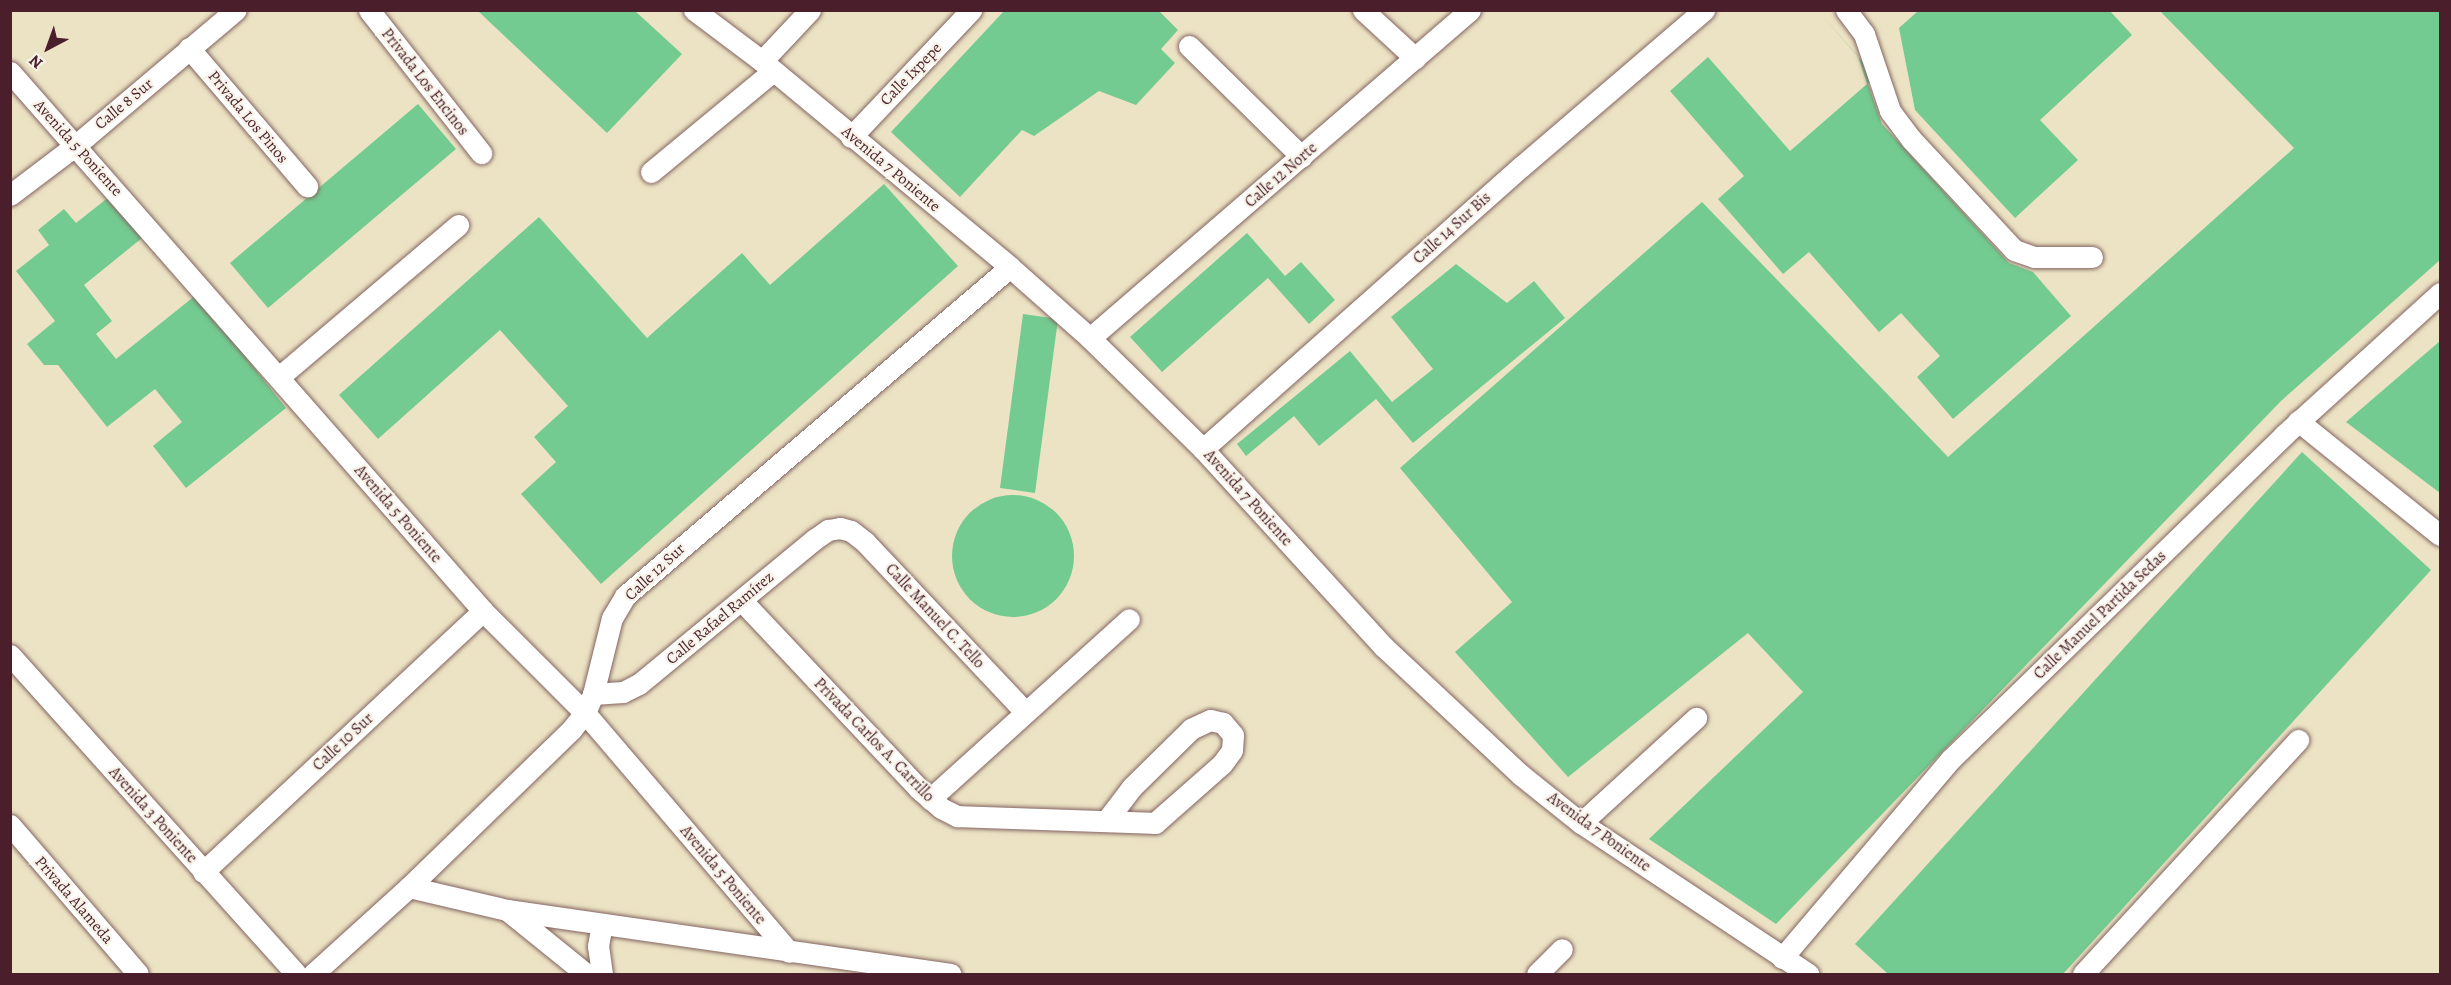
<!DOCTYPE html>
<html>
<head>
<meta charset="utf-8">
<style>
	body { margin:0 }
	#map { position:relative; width:2451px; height:985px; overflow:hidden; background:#ece3c4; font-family:Alegreya,serif }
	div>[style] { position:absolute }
	.green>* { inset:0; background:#73cb91 }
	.round { border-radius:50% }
	.roads { filter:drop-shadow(0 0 2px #836461) drop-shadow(0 0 2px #836461) }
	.street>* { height:21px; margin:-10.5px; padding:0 10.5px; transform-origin:10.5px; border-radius:10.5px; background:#fff }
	span { translate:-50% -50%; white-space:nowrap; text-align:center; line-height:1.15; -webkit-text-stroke:4.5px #f7f3e8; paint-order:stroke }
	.street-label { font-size:16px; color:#4a1f2b }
	.frame { position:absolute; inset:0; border:12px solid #4a1f2b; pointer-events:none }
	.north { position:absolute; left:18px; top:18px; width:60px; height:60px; -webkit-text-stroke:4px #f7f3e8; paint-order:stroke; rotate:221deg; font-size:16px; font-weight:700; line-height:24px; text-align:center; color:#4a1f2b }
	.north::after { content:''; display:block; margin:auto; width:21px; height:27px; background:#4a1f2b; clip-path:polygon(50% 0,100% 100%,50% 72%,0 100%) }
</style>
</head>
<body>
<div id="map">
	<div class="green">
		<div style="clip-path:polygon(478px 11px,635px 11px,682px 54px,607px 133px)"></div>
		<div style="clip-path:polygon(1004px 11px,1159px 11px,1178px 30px,1161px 49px,1175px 63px,1136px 105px,1099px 91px,1034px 136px,1022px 130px,960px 197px,891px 132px)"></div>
		<div style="clip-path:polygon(1818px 11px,1876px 77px,1868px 84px,1882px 124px,2009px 263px,2033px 272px,2071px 316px,1953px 419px,1917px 377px,1940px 356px,1901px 313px,1879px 332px,1809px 252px,1783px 274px,1718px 199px,1744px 176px,1670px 91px,1708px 57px,1790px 151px,1867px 84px,1858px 56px)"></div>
		<div style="clip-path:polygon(2110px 11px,2132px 35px,2040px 120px,2078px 160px,2015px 218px,1915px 110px,1899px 28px,1918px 11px)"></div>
		<div style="clip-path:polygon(2160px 11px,2440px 11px,2440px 260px,2281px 401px,1776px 924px,1649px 839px,1803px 692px,1748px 633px,1568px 777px,1455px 652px,1512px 602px,1400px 468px,1702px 202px,1948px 457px,2294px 148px)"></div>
		<div style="clip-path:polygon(418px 104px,456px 149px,268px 308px,230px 263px)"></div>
		<div style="clip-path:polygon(884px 184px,958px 266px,601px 584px,521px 494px,556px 462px,534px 437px,568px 406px,500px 330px,378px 439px,339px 395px,539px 217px,647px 338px,742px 253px,770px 285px)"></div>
		<div style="clip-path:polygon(114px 193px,147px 234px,84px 285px,112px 321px,96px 334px,116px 359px,196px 295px,286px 408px,186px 488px,153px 446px,182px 422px,155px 389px,107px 427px,58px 365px,44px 365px,27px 344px,55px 321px,16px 271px,49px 245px,38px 230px,64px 209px,76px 223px)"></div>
		<div style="clip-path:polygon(1247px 233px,1285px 276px,1301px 262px,1335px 300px,1309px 324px,1268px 278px,1162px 372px,1130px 337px)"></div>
		<div style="clip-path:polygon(1456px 264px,1507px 303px,1534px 281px,1565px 318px,1413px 443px,1376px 399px,1319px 446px,1294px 416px,1246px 456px,1237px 444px,1350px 351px,1392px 402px,1433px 369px,1391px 317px)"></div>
		<div style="clip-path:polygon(1023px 314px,1058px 319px,1035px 493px,1000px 488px)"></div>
		<div style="clip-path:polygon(2440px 341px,2440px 493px,2346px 422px)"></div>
		<div style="clip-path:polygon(2302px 452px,2431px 570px,2063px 974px,1888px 974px,1855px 944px)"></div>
		<div class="round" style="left:952px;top:495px;width:122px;height:122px"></div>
	</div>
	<div class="roads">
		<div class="street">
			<div style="left:369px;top:10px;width:182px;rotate:51.9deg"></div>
			<div style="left:694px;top:10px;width:85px;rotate:36.9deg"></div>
			<div style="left:762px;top:61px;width:322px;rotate:39.7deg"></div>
			<div style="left:1010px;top:267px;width:107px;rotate:41.6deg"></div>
			<div style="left:1090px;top:338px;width:158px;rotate:44.5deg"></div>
			<div style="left:1203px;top:449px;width:268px;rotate:47.6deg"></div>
			<div style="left:1384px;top:647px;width:187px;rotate:43.1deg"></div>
			<div style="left:1521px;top:775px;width:77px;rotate:38.7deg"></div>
			<div style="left:1581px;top:823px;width:273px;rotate:33.6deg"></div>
			<div style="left:1363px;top:10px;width:71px;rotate:42.7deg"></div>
			<div style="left:1846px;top:10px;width:30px;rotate:53deg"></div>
			<div style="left:1864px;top:34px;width:81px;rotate:71.3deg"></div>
			<div style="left:1890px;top:111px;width:35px;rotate:53deg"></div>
			<div style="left:1911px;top:139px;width:151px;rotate:47.1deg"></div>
			<div style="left:2014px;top:250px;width:21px;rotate:19deg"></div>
			<div style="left:2034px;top:257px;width:58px"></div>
			<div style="left:1189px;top:46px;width:158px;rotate:44.5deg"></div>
			<div style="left:189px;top:48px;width:182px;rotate:49.5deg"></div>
			<div style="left:762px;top:61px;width:70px;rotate:-46.7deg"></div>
			<div style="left:10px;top:72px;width:717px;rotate:48.73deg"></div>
			<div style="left:483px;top:611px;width:144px;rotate:45deg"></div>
			<div style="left:585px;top:713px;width:314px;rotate:49.5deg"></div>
			<div style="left:851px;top:137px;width:175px;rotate:-46.6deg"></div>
			<div style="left:651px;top:172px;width:158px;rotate:-39.6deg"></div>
			<div style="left:10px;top:195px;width:83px;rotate:-37.1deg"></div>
			<div style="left:76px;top:145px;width:209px;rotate:-40.2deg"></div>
			<div style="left:1090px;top:338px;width:502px;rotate:-40.8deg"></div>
			<div style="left:279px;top:377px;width:235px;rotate:-40.3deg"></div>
			<div style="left:2298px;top:421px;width:182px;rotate:38.8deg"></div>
			<div style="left:1203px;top:449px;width:426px;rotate:-41.6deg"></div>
			<div style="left:1522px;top:166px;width:240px;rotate:-40.6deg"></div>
			<div style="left:742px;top:601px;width:257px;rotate:46.7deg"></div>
			<div style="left:918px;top:788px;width:30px;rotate:41deg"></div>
			<div style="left:941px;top:808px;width:18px;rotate:27deg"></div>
			<div style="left:957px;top:816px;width:198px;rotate:2deg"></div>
			<div style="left:1155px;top:823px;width:89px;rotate:-41.4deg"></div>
			<div style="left:1222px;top:764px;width:17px;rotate:-54deg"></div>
			<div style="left:1232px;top:750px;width:15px;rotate:-86deg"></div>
			<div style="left:1233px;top:735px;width:16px;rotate:-130deg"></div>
			<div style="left:1223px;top:723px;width:13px;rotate:-167deg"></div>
			<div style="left:1210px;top:720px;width:21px;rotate:155deg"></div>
			<div style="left:1191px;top:729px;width:83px;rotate:135.5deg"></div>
			<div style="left:1132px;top:787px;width:41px;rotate:127.1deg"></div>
			<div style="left:10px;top:655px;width:428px;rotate:48.1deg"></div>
			<div style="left:593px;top:694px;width:30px;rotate:-4deg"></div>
			<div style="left:623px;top:692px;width:18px;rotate:-27deg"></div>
			<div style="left:639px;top:684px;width:228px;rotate:-39.5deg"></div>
			<div style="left:815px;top:539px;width:16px;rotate:-35deg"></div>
			<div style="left:828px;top:530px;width:12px;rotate:-9deg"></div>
			<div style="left:840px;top:528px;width:11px;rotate:15deg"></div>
			<div style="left:851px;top:531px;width:18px;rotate:38deg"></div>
			<div style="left:865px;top:542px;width:233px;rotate:46.7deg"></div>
			<div style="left:930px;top:799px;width:268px;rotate:-42.1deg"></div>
			<div style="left:1581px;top:823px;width:156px;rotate:-42.4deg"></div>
			<div style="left:10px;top:825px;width:196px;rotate:49.3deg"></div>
			<div style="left:203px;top:872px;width:383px;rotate:-43deg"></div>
			<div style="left:409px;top:887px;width:101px;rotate:13.2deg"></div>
			<div style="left:507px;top:910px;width:448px;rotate:8.2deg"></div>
			<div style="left:507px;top:910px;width:102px;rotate:39deg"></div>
			<div style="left:1782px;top:958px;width:261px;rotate:-49.7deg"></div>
			<div style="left:1951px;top:759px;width:465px;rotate:-44.2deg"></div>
			<div style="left:2284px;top:435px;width:211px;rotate:-42.3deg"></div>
			<div style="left:313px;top:974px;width:130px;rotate:-42.2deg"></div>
			<div style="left:409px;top:887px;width:226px;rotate:-44.1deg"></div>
			<div style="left:571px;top:730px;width:22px;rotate:-51deg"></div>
			<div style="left:585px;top:713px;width:21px;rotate:-67deg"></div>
			<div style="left:593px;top:694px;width:78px;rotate:-76deg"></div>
			<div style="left:612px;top:618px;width:26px;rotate:-59deg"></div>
			<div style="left:625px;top:596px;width:506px;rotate:-40.52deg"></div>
			<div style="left:602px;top:974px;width:28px;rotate:-98deg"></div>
			<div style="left:598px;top:946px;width:22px;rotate:-80deg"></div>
			<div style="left:1537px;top:974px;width:35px;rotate:-45deg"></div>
			<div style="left:2083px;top:974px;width:318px;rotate:-47.4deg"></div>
		</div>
	</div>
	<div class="street-label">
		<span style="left:911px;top:74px;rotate:-46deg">Calle Ixpepe</span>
		<span style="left:425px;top:82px;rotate:52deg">Privada Los Encinos</span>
		<span style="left:124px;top:104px;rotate:-40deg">Calle 8 Sur</span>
		<span style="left:248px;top:117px;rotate:50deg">Privada Los Pinos</span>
		<span style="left:78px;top:148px;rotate:48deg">Avenida 5 Poniente</span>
		<span style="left:891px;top:169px;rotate:40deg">Avenida 7 Poniente</span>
		<span style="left:1281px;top:175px;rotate:-41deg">Calle 12 Norte</span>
		<span style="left:1452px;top:228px;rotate:-42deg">Calle 14 Sur Bis</span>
		<span style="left:1248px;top:498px;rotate:48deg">Avenida 7 Poniente</span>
		<span style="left:398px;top:514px;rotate:49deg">Avenida 5 Poniente</span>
		<span style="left:655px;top:572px;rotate:-43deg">Calle 12 Sur</span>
		<span style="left:2100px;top:615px;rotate:-44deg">Calle Manuel Partida Sedas</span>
		<span style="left:935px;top:616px;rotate:47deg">Calle Manuel C. Tello</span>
		<span style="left:720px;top:618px;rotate:-40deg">Calle Rafael Ramírez</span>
		<span style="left:874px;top:740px;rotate:46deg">Privada Carlos A. Carrillo</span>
		<span style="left:343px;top:742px;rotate:-43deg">Calle 10 Sur</span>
		<span style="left:153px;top:815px;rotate:48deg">Avenida 3 Poniente</span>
		<span style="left:1599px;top:832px;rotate:36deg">Avenida 7 Poniente</span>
		<span style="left:723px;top:875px;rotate:50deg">Avenida 5 Poniente</span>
		<span style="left:74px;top:900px;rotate:49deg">Privada Alameda</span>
	</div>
	<div class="frame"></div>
	<div class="north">N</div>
</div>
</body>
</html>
